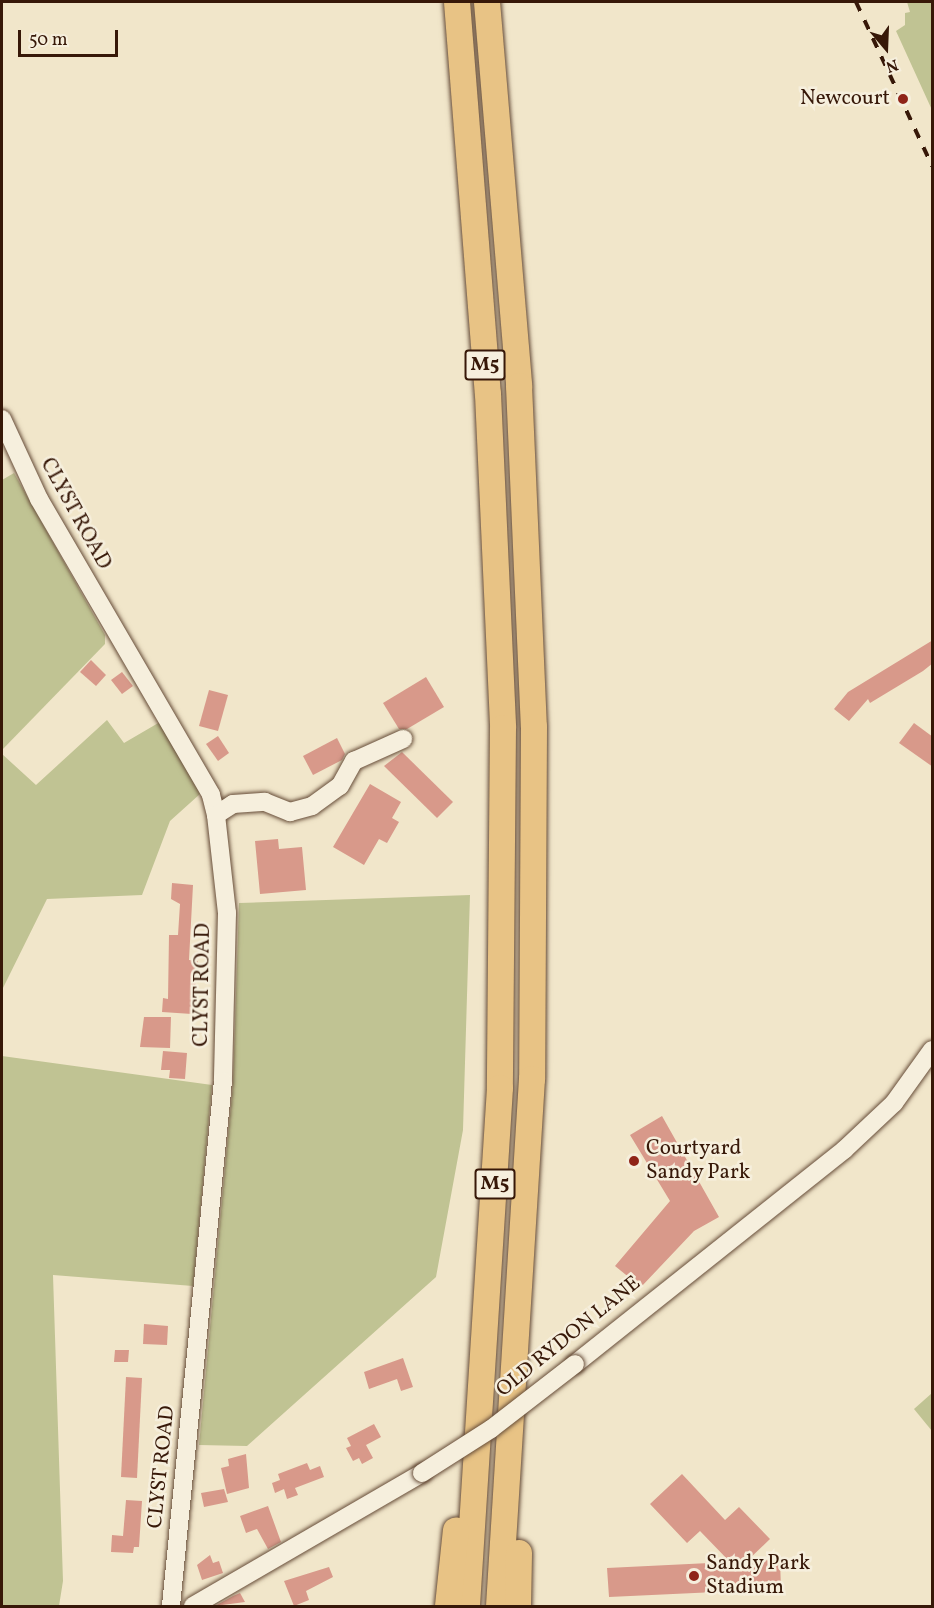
<!DOCTYPE html>
<html>
<head>
<meta charset="utf-8">
<style>
	body { margin:0 }
	#map { position:relative; width:934px; height:1608px; overflow:hidden; background:#f1e6ca; font-family:Vollkorn,serif }
	div>[style] { position:absolute }
	.green>* { inset:0; background:#c0c393 }
	.building>* { inset:0; background:#d8998a }
	.roads { filter:drop-shadow(0 0 2px #664c38) drop-shadow(0 0 2px #664c38) }
	.minor>* { height:18px; margin:-9px; padding:0 9px; transform-origin:9px; border-radius:9px; background:#f6efdd }
	.highway>* { height:26px; margin:-13px; padding:0 13px; transform-origin:13px; border-radius:13px; background:#e8c385 }
	.rail>* { height:4px; margin-top:-2px; transform-origin:0; background:repeating-linear-gradient(90deg,#371808 0 10px,transparent 0 20px) }
	.bridges { filter:drop-shadow(0 0 2px #664c38) drop-shadow(0 0 2px #664c38) }
	.minor-bridge>* { height:18px; margin:-9px; padding:0 9px; transform-origin:9px; border-radius:9px; background:#f6efdd }
	.dots>* { width:16px; height:16px; translate:-50% -50%; box-sizing:border-box; border:3px solid #f6efdd; border-radius:50% }
	span { translate:-50% -50%; white-space:nowrap; text-align:center; line-height:1.15; -webkit-text-stroke:5px #f6efdd; paint-order:stroke }
	.shield-label span { padding:2px 4px; background:#f6efdd; border:2px solid; border-radius:4px; -webkit-text-stroke-width:0 }
	.shield-label { font-size:20px; color:#371808; font-weight:700 }
	.poi-label { font-size:21px; color:#371808 }
	.right { translate:-100% -50%; text-align:right }
	.left { translate:0 -50%; text-align:left }
	.street-label { font-size:21px; color:#371808 }
	.frame { position:absolute; inset:0; border:3px solid #371808; pointer-events:none }
	.north { position:absolute; left:856px; top:18px; width:60px; height:60px; -webkit-text-stroke:4px #f6efdd; paint-order:stroke; rotate:161deg; font-size:16px; font-weight:700; line-height:24px; text-align:center; color:#371808 }
	.north::after { content:''; display:block; margin:auto; width:21px; height:27px; background:#371808; clip-path:polygon(50% 0,100% 100%,50% 72%,0 100%) }
	.scale { position:absolute; left:18px; top:30px; width:100px; height:27px; box-sizing:border-box; border:3px solid #371808; border-top:0; padding-left:8px; font-size:18px; line-height:21px; white-space:nowrap; color:#371808; -webkit-text-stroke:4px #f6efdd; paint-order:stroke }
</style>
</head>
<body>
<div id="map">
	<div class="green">
		<div style="clip-path:polygon(907px 2px,932px 2px,932px 110px,896px 31px,905px 25px,905px 13px,910px 12px)"></div>
		<div style="clip-path:polygon(14px 473px,105px 635px,105px 644px,2px 750px,2px 480px)"></div>
		<div style="clip-path:polygon(107px 720px,124px 743px,160px 722px,200px 794px,170px 821px,142px 895px,47px 899px,2px 990px,2px 754px,36px 785px)"></div>
		<div style="clip-path:polygon(470px 895px,463px 1130px,436px 1277px,247px 1446px,199px 1445px,233px 1084px,239px 903px)"></div>
		<div style="clip-path:polygon(2px 1056px,212px 1085px,193px 1286px,53px 1275px,63px 1581px,59px 1606px,2px 1606px)"></div>
		<div style="clip-path:polygon(932px 1393px,932px 1431px,914px 1409px)"></div>
	</div>
	<div class="building">
		<div style="clip-path:polygon(933px 640px,933px 663px,923px 671px,870px 703px,868px 699px,849px 721px,834px 709px,848px 692px)"></div>
		<div style="clip-path:polygon(91px 660px,106px 675px,96px 686px,80px 672px)"></div>
		<div style="clip-path:polygon(122px 672px,133px 686px,122px 694px,111px 680px)"></div>
		<div style="clip-path:polygon(426px 677px,444px 707px,407px 729px,399px 729px,383px 703px)"></div>
		<div style="clip-path:polygon(209px 690px,228px 695px,218px 731px,199px 726px)"></div>
		<div style="clip-path:polygon(914px 723px,933px 737px,933px 767px,899px 743px)"></div>
		<div style="clip-path:polygon(218px 736px,229px 753px,218px 761px,206px 744px)"></div>
		<div style="clip-path:polygon(337px 738px,345px 754px,342px 760px,313px 775px,303px 756px)"></div>
		<div style="clip-path:polygon(402px 752px,453px 802px,437px 818px,384px 766px)"></div>
		<div style="clip-path:polygon(370px 784px,401px 802px,392px 818px,399px 822px,387px 843px,379px 839px,364px 865px,333px 847px)"></div>
		<div style="clip-path:polygon(278px 839px,279px 849px,302px 847px,306px 890px,260px 894px,255px 841px)"></div>
		<div style="clip-path:polygon(172px 883px,193px 885px,189px 960px,198px 961px,192px 1014px,162px 1012px,163px 998px,168px 999px,169px 935px,178px 935px,180px 904px,171px 899px)"></div>
		<div style="clip-path:polygon(144px 1017px,171px 1017px,170px 1048px,140px 1047px)"></div>
		<div style="clip-path:polygon(163px 1051px,187px 1053px,185px 1079px,169px 1078px,170px 1070px,161px 1070px)"></div>
		<div style="clip-path:polygon(662px 1116px,719px 1217px,694px 1231px,641px 1287px,615px 1266px,670px 1201px,630px 1135px)"></div>
		<div style="clip-path:polygon(144px 1324px,168px 1326px,167px 1345px,143px 1344px)"></div>
		<div style="clip-path:polygon(115px 1350px,129px 1350px,128px 1362px,114px 1362px)"></div>
		<div style="clip-path:polygon(403px 1358px,413px 1387px,401px 1391px,397px 1379px,369px 1389px,364px 1372px)"></div>
		<div style="clip-path:polygon(126px 1377px,142px 1378px,137px 1478px,121px 1477px)"></div>
		<div style="clip-path:polygon(374px 1424px,381px 1437px,366px 1445px,373px 1458px,362px 1464px,359px 1458px,353px 1461px,346px 1448px,351px 1446px,347px 1438px)"></div>
		<div style="clip-path:polygon(246px 1454px,249px 1488px,227px 1494px,221px 1468px,229px 1466px,228px 1459px)"></div>
		<div style="clip-path:polygon(307px 1463px,310px 1470px,320px 1466px,324px 1477px,295px 1488px,298px 1495px,287px 1499px,284px 1489px,275px 1493px,272px 1483px,280px 1480px,278px 1474px)"></div>
		<div style="clip-path:polygon(682px 1474px,725px 1520px,739px 1507px,770px 1539px,747px 1561px,780px 1560px,781px 1589px,609px 1597px,607px 1568px,730px 1562px,700px 1531px,687px 1543px,650px 1504px)"></div>
		<div style="clip-path:polygon(224px 1489px,228px 1502px,204px 1507px,201px 1493px)"></div>
		<div style="clip-path:polygon(126px 1500px,142px 1501px,139px 1547px,134px 1547px,133px 1553px,111px 1552px,112px 1535px,123px 1536px)"></div>
		<div style="clip-path:polygon(268px 1506px,281px 1542px,268px 1549px,257px 1529px,246px 1533px,240px 1516px)"></div>
		<div style="clip-path:polygon(210px 1555px,213px 1563px,219px 1561px,223px 1573px,202px 1580px,197px 1565px)"></div>
		<div style="clip-path:polygon(329px 1567px,333px 1577px,306px 1591px,309px 1600px,294px 1606px,284px 1581px)"></div>
		<div style="clip-path:polygon(240px 1593px,245px 1602px,215px 1606px,233px 1596px)"></div>
	</div>
	<div class="roads">
		<div class="minor">
			<div style="left:2px;top:419px;width:88px;rotate:65.2deg"></div>
			<div style="left:39px;top:499px;width:342px;rotate:59.8deg"></div>
			<div style="left:211px;top:795px;width:21px;rotate:76deg"></div>
			<div style="left:216px;top:815px;width:99px;rotate:83.6deg"></div>
			<div style="left:227px;top:913px;width:168px;rotate:91.4deg"></div>
			<div style="left:223px;top:1081px;width:528px;rotate:95.66deg"></div>
			<div style="left:216px;top:815px;width:20px;rotate:-33deg"></div>
			<div style="left:233px;top:804px;width:32px;rotate:-4deg"></div>
			<div style="left:265px;top:802px;width:27px;rotate:22deg"></div>
			<div style="left:290px;top:812px;width:23px;rotate:-15deg"></div>
			<div style="left:312px;top:806px;width:34px;rotate:-36deg"></div>
			<div style="left:340px;top:786px;width:29px;rotate:-61deg"></div>
			<div style="left:354px;top:761px;width:54px;rotate:-24.2deg"></div>
			<div style="left:575px;top:1364px;width:344px;rotate:-38.5deg"></div>
			<div style="left:844px;top:1150px;width:69px;rotate:-43.2deg"></div>
			<div style="left:894px;top:1103px;width:65px;rotate:-54.4deg"></div>
			<div style="left:193px;top:1606px;width:265px;rotate:-30.1deg"></div>
		</div>
		<div class="highway">
			<div style="left:457px;top:2px;width:393px;rotate:85.5deg"></div>
			<div style="left:488px;top:394px;width:334px;rotate:87.4deg"></div>
			<div style="left:503px;top:728px;width:360px;rotate:90.5deg"></div>
			<div style="left:500px;top:1088px;width:519px;rotate:93.65deg"></div>
			<div style="left:487px;top:2px;width:385px;rotate:85.2deg"></div>
			<div style="left:519px;top:386px;width:341px;rotate:87.5deg"></div>
			<div style="left:534px;top:727px;width:352px;rotate:90.3deg"></div>
			<div style="left:532px;top:1079px;width:528px;rotate:93.58deg"></div>
			<div style="left:448px;top:1606px;width:76px;rotate:-84deg"></div>
			<div style="left:518px;top:1606px;width:53px;rotate:-88.9deg"></div>
		</div>
	</div>
	<div class="rail">
		<div style="left:856px;top:2px;width:181px;rotate:65.1deg"></div>
	</div>
	<div class="bridges">
		<div class="minor-bridge">
			<div style="left:422px;top:1473px;width:82px;rotate:-32.5deg"></div>
			<div style="left:491px;top:1429px;width:106px;rotate:-37.7deg"></div>
		</div>
	</div>
	<div class="dots">
		<div style="left:903px;top:99px;background:#8f2418"></div>
		<div style="left:634px;top:1161px;background:#8f2418"></div>
		<div style="left:694px;top:1576px;background:#8f2418"></div>
	</div>
	<div class="shield-label">
		<span style="left:485px;top:365px">M5</span>
		<span style="left:495px;top:1184px">M5</span>
	</div>
	<div class="poi-label">
		<span class="right" style="left:890px;top:99px">Newcourt</span>
		<span class="left" style="left:646px;top:1161px">Courtyard<br>Sandy Park</span>
		<span class="left" style="left:706px;top:1576px">Sandy Park<br>Stadium</span>
	</div>
	<div class="street-label">
		<span style="left:75px;top:514px;rotate:61deg">CLYST ROAD</span>
		<span style="left:203px;top:985px;rotate:-89deg">CLYST ROAD</span>
		<span style="left:569px;top:1337px;rotate:-39deg">OLD RYDON LANE</span>
		<span style="left:162px;top:1467px;rotate:-84deg">CLYST ROAD</span>
	</div>
	<div class="frame"></div>
	<div class="north">N</div>
	<div class="scale">50 m</div>
</div>
</body>
</html>
